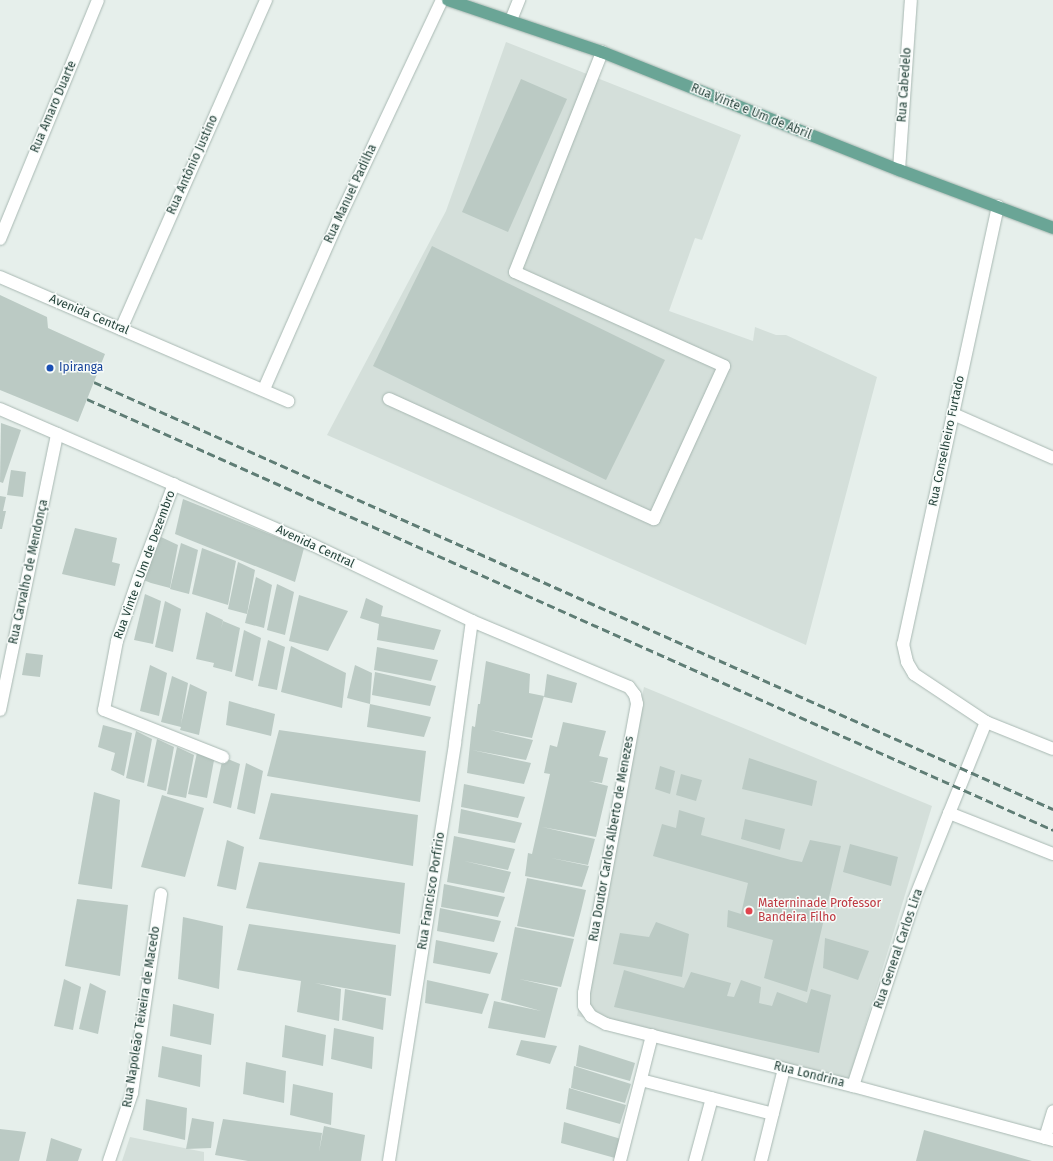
<!DOCTYPE html>
<html>
<head>
<meta charset="utf-8">
<style>
	body { margin:0 }
	#map { position:relative; width:1053px; height:1161px; overflow:hidden; background:#e6efeb; font-family:"Fira Sans",sans-serif }
	div>[style] { position:absolute }
	.built>* { inset:0; background:#d4dfda }
	.building>* { inset:0; background:#bbcac4 }
	.roads { filter:drop-shadow(0 0 1px #a8b8b2) drop-shadow(0 0 1px #a8b8b2) }
	.lane>* { height:12px; margin:-6px; padding:0 6px; transform-origin:6px; border-radius:6px; background:#fff }
	.street>* { height:12px; margin:-6px; padding:0 6px; transform-origin:6px; border-radius:6px; background:#fff }
	.primary>* { height:12px; margin:-6px; padding:0 6px; transform-origin:6px; border-radius:6px; background:#6aa596 }
	.rail>* { height:3px; margin-top:-1.5px; transform-origin:0; background:repeating-linear-gradient(90deg,#5f7d75 0 8px,transparent 0 12px) }
	.dots>* { width:11px; height:11px; translate:-50% -50%; box-sizing:border-box; border:2px solid #f7fbf9; border-radius:50% }
	span { translate:-50% -50%; white-space:nowrap; text-align:center; line-height:1.15; -webkit-text-stroke:3px #f7fbf9; paint-order:stroke }
	.street-label { font-size:12px; color:#24423a }
	.transit-label { font-size:12px; color:#164399 }
	.left { translate:0 -50%; text-align:left }
	.health-label { font-size:12px; color:#be3a42 }
</style>
</head>
<body>
<div id="map">
	<div class="built">
		<div style="clip-path:polygon(506px 42px,741px 135px,702px 240px,695px 238px,669px 311px,753px 341px,755px 327px,776px 335px,786px 335px,877px 377px,806px 645px,327px 435px,446px 211px)"></div>
		<div style="clip-path:polygon(644px 687px,932px 806px,849px 1079px,577px 1016px)"></div>
		<div style="clip-path:polygon(130px 1137px,204px 1152px,204px 1161px,122px 1161px)"></div>
	</div>
	<div class="building">
		<div style="clip-path:polygon(521px 79px,567px 99px,508px 232px,462px 212px)"></div>
		<div style="clip-path:polygon(432px 246px,665px 360px,606px 480px,373px 366px)"></div>
		<div style="clip-path:polygon(0 295px,47px 317px,48px 328px,105px 354px,78px 422px,0 390px)"></div>
		<div style="clip-path:polygon(1px 423px,21px 430px,3px 483px,0 482px)"></div>
		<div style="clip-path:polygon(11px 470px,26px 472px,23px 497px,7px 495px)"></div>
		<div style="clip-path:polygon(0 496px,6px 497px,3px 511px,6px 511px,2px 529px,0 529px)"></div>
		<div style="clip-path:polygon(183px 499px,304px 548px,295px 582px,175px 534px)"></div>
		<div style="clip-path:polygon(75px 528px,117px 538px,112px 562px,120px 564px,115px 586px,62px 574px)"></div>
		<div style="clip-path:polygon(161px 537px,178px 545px,170px 588px,151px 583px,141px 579px)"></div>
		<div style="clip-path:polygon(181px 543px,198px 550px,189px 594px,170px 589px)"></div>
		<div style="clip-path:polygon(202px 548px,236px 561px,228px 605px,192px 594px)"></div>
		<div style="clip-path:polygon(238px 562px,255px 570px,247px 614px,228px 609px)"></div>
		<div style="clip-path:polygon(256px 577px,272px 585px,264px 628px,245px 623px)"></div>
		<div style="clip-path:polygon(277px 584px,294px 592px,285px 635px,267px 630px)"></div>
		<div style="clip-path:polygon(145px 594px,161px 601px,153px 644px,134px 640px)"></div>
		<div style="clip-path:polygon(299px 595px,348px 611px,328px 651px,289px 641px)"></div>
		<div style="clip-path:polygon(366px 598px,383px 606px,381px 616px,441px 630px,434px 650px,377px 640px,379px 624px,360px 618px)"></div>
		<div style="clip-path:polygon(165px 601px,181px 609px,173px 652px,155px 647px)"></div>
		<div style="clip-path:polygon(206px 612px,223px 620px,221px 629px,223px 621px,240px 628px,232px 672px,213px 667px,214px 663px,196px 659px)"></div>
		<div style="clip-path:polygon(244px 630px,261px 638px,253px 681px,235px 676px)"></div>
		<div style="clip-path:polygon(268px 640px,285px 647px,277px 690px,258px 686px)"></div>
		<div style="clip-path:polygon(291px 646px,346px 673px,342px 708px,281px 692px)"></div>
		<div style="clip-path:polygon(377px 647px,438px 660px,431px 681px,374px 670px)"></div>
		<div style="clip-path:polygon(26px 653px,43px 655px,40px 677px,22px 675px)"></div>
		<div style="clip-path:polygon(486px 661px,530px 674px,529px 693px,544px 696px,532px 738px,490px 730px,533px 740px,526px 760px,472px 750px,531px 763px,524px 784px,467px 773px,472px 726px,475px 727px,478px 704px,480px 704px)"></div>
		<div style="clip-path:polygon(150px 665px,167px 673px,159px 716px,140px 711px)"></div>
		<div style="clip-path:polygon(355px 665px,372px 673px,370px 704px,347px 698px)"></div>
		<div style="clip-path:polygon(375px 672px,436px 686px,430px 706px,372px 695px)"></div>
		<div style="clip-path:polygon(547px 674px,577px 683px,572px 703px,544px 697px)"></div>
		<div style="clip-path:polygon(172px 676px,188px 683px,181px 724px,190px 684px,207px 692px,199px 735px,180px 730px,181px 727px,161px 722px)"></div>
		<div style="clip-path:polygon(229px 701px,275px 714px,271px 736px,226px 725px)"></div>
		<div style="clip-path:polygon(370px 704px,431px 717px,424px 737px,367px 727px)"></div>
		<div style="clip-path:polygon(563px 722px,606px 731px,599px 756px,608px 758px,602px 783px,589px 781px,608px 786px,596px 837px,542px 827px,595px 839px,588px 865px,551px 858px,589px 866px,582px 887px,525px 876px,528px 853px,532px 854px,550px 774px,544px 773px,550px 745px,557px 747px)"></div>
		<div style="clip-path:polygon(103px 725px,132px 733px,124px 776px,111px 770px,115px 753px,98px 747px)"></div>
		<div style="clip-path:polygon(279px 730px,426px 751px,420px 802px,267px 776px)"></div>
		<div style="clip-path:polygon(136px 731px,152px 739px,144px 783px,126px 778px)"></div>
		<div style="clip-path:polygon(157px 739px,174px 747px,166px 791px,147px 786px)"></div>
		<div style="clip-path:polygon(177px 747px,194px 755px,186px 798px,167px 794px)"></div>
		<div style="clip-path:polygon(198px 748px,215px 755px,207px 798px,188px 794px)"></div>
		<div style="clip-path:polygon(223px 757px,240px 764px,231px 808px,213px 803px)"></div>
		<div style="clip-path:polygon(749px 758px,817px 781px,812px 806px,742px 789px)"></div>
		<div style="clip-path:polygon(246px 763px,263px 771px,255px 814px,237px 809px)"></div>
		<div style="clip-path:polygon(660px 766px,675px 771px,670px 794px,655px 789px)"></div>
		<div style="clip-path:polygon(681px 774px,702px 780px,696px 801px,676px 795px)"></div>
		<div style="clip-path:polygon(464px 784px,525px 797px,518px 818px,461px 807px)"></div>
		<div style="clip-path:polygon(94px 792px,120px 800px,112px 889px,78px 884px)"></div>
		<div style="clip-path:polygon(271px 793px,418px 815px,413px 866px,259px 839px)"></div>
		<div style="clip-path:polygon(162px 795px,204px 808px,185px 877px,141px 867px)"></div>
		<div style="clip-path:polygon(461px 809px,522px 823px,515px 843px,458px 833px)"></div>
		<div style="clip-path:polygon(679px 810px,705px 818px,701px 835px,791px 860px,802px 862px,810px 840px,841px 846px,807px 992px,764px 978px,773px 940px,727px 927px,728px 910px,741px 914px,748px 883px,653px 856px,662px 824px,676px 828px)"></div>
		<div style="clip-path:polygon(745px 819px,785px 829px,780px 850px,741px 839px)"></div>
		<div style="clip-path:polygon(454px 836px,515px 849px,508px 870px,464px 861px,511px 872px,504px 893px,447px 882px)"></div>
		<div style="clip-path:polygon(227px 840px,244px 847px,236px 890px,217px 886px)"></div>
		<div style="clip-path:polygon(850px 844px,898px 857px,891px 886px,843px 872px)"></div>
		<div style="clip-path:polygon(259px 862px,405px 883px,400px 934px,246px 908px)"></div>
		<div style="clip-path:polygon(527px 878px,586px 890px,581px 911px,570px 909px,581px 911px,574px 937px,517px 926px)"></div>
		<div style="clip-path:polygon(444px 884px,505px 897px,498px 917px,441px 907px)"></div>
		<div style="clip-path:polygon(77px 899px,128px 905px,120px 976px,65px 966px)"></div>
		<div style="clip-path:polygon(440px 908px,501px 921px,494px 942px,437px 931px)"></div>
		<div style="clip-path:polygon(183px 917px,223px 926px,219px 989px,178px 979px)"></div>
		<div style="clip-path:polygon(656px 922px,689px 934px,682px 977px,613px 964px,620px 933px,649px 937px)"></div>
		<div style="clip-path:polygon(249px 924px,396px 945px,391px 996px,315px 983px,341px 989px,339px 1021px,297px 1012px,301px 981px,237px 970px)"></div>
		<div style="clip-path:polygon(515px 927px,574px 939px,561px 987px,519px 979px,558px 988px,545px 1038px,488px 1028px,494px 1001px,541px 1011px,501px 1000px)"></div>
		<div style="clip-path:polygon(825px 938px,869px 951px,858px 980px,823px 968px)"></div>
		<div style="clip-path:polygon(436px 940px,498px 953px,490px 974px,433px 963px)"></div>
		<div style="clip-path:polygon(624px 970px,684px 988px,691px 972px,731px 983px,727px 996px,734px 997px,741px 980px,761px 987px,759px 1003px,772px 1006px,777px 992px,807px 1003px,811px 989px,831px 995px,819px 1053px,614px 1007px)"></div>
		<div style="clip-path:polygon(64px 979px,81px 987px,73px 1030px,54px 1026px)"></div>
		<div style="clip-path:polygon(427px 980px,489px 994px,482px 1014px,425px 1003px)"></div>
		<div style="clip-path:polygon(90px 983px,106px 991px,98px 1034px,79px 1029px)"></div>
		<div style="clip-path:polygon(345px 989px,386px 998px,383px 1030px,342px 1020px)"></div>
		<div style="clip-path:polygon(173px 1004px,214px 1014px,211px 1045px,170px 1036px)"></div>
		<div style="clip-path:polygon(285px 1025px,326px 1035px,323px 1066px,282px 1057px)"></div>
		<div style="clip-path:polygon(334px 1028px,374px 1037px,372px 1069px,331px 1059px)"></div>
		<div style="clip-path:polygon(521px 1040px,557px 1046px,550px 1064px,516px 1055px)"></div>
		<div style="clip-path:polygon(579px 1045px,635px 1063px,630px 1081px,576px 1066px)"></div>
		<div style="clip-path:polygon(162px 1046px,202px 1055px,200px 1087px,158px 1077px)"></div>
		<div style="clip-path:polygon(246px 1062px,286px 1071px,284px 1103px,243px 1094px)"></div>
		<div style="clip-path:polygon(574px 1066px,631px 1084px,625px 1103px,571px 1088px)"></div>
		<div style="clip-path:polygon(293px 1084px,333px 1093px,331px 1125px,290px 1115px)"></div>
		<div style="clip-path:polygon(569px 1088px,626px 1105px,620px 1124px,566px 1109px)"></div>
		<div style="clip-path:polygon(146px 1099px,187px 1108px,185px 1140px,143px 1130px)"></div>
		<div style="clip-path:polygon(192px 1118px,214px 1122px,211px 1148px,186px 1149px)"></div>
		<div style="clip-path:polygon(223px 1119px,322px 1133px,319px 1152px,324px 1126px,365px 1135px,361px 1161px,248px 1161px,215px 1155px)"></div>
		<div style="clip-path:polygon(564px 1122px,621px 1139px,615px 1158px,561px 1143px)"></div>
		<div style="clip-path:polygon(0 1129px,26px 1132px,19px 1161px,0 1161px)"></div>
		<div style="clip-path:polygon(924px 1130px,1032px 1161px,916px 1161px)"></div>
		<div style="clip-path:polygon(51px 1138px,82px 1149px,78px 1161px,46px 1161px)"></div>
	</div>
	<div class="roads">
		<div class="lane">
			<div style="left:389px;top:399px;width:291px;rotate:24.4deg"></div>
			<div style="left:654px;top:519px;width:168px;rotate:-65.4deg"></div>
			<div style="left:724px;top:366px;width:229px;rotate:-155.8deg"></div>
			<div style="left:515px;top:272px;width:237px;rotate:-68.4deg"></div>
		</div>
		<div class="street">
			<div style="left:511px;top:20px;width:22px;rotate:-68deg"></div>
			<div style="left:899px;top:170px;width:170px;rotate:-86deg"></div>
			<div style="left:998px;top:206px;width:448px;rotate:102.2deg"></div>
			<div style="left:903px;top:644px;width:18px;rotate:77deg"></div>
			<div style="left:907px;top:662px;width:14px;rotate:60deg"></div>
			<div style="left:914px;top:674px;width:87px;rotate:33.7deg"></div>
			<div style="left:986px;top:722px;width:72px;rotate:21.9deg"></div>
			<div style="left:0;top:239px;width:258px;rotate:-67.7deg"></div>
			<div style="left:0;top:277px;width:314px;rotate:23.3deg"></div>
			<div style="left:121px;top:329px;width:360px;rotate:-66.2deg"></div>
			<div style="left:264px;top:389px;width:184px;rotate:-66.2deg"></div>
			<div style="left:338px;top:221px;width:244px;rotate:-64.8deg"></div>
			<div style="left:0;top:409px;width:341px;rotate:23.5deg"></div>
			<div style="left:313px;top:545px;width:176px;rotate:25.5deg"></div>
			<div style="left:472px;top:621px;width:170px;rotate:22.8deg"></div>
			<div style="left:629px;top:687px;width:10px;rotate:53deg"></div>
			<div style="left:635px;top:695px;width:9px;rotate:77deg"></div>
			<div style="left:637px;top:704px;width:294px;rotate:100.4deg"></div>
			<div style="left:584px;top:993px;width:13px;rotate:90deg"></div>
			<div style="left:584px;top:1006px;width:12px;rotate:55deg"></div>
			<div style="left:591px;top:1016px;width:17px;rotate:28deg"></div>
			<div style="left:606px;top:1024px;width:255px;rotate:14.1deg"></div>
			<div style="left:853px;top:1086px;width:207px;rotate:15.1deg"></div>
			<div style="left:953px;top:414px;width:109px;rotate:23.7deg"></div>
			<div style="left:174px;top:484px;width:99px;rotate:110.6deg"></div>
			<div style="left:139px;top:577px;width:68px;rotate:109deg"></div>
			<div style="left:117px;top:641px;width:70px;rotate:100.7deg"></div>
			<div style="left:104px;top:710px;width:128px;rotate:21.6deg"></div>
			<div style="left:0;top:710px;width:282px;rotate:-78.3deg"></div>
			<div style="left:949px;top:813px;width:112px;rotate:21.5deg"></div>
			<div style="left:641px;top:1080px;width:136px;rotate:14.4deg"></div>
			<div style="left:853px;top:1086px;width:196px;rotate:-71.8deg"></div>
			<div style="left:914px;top:900px;width:192px;rotate:-68deg"></div>
			<div style="left:1045px;top:1138px;width:28px;rotate:-73deg"></div>
			<div style="left:109px;top:1161px;width:72px;rotate:-71.3deg"></div>
			<div style="left:132px;top:1093px;width:201px;rotate:-81.7deg"></div>
			<div style="left:389px;top:1161px;width:423px;rotate:-81deg"></div>
			<div style="left:455px;top:743px;width:123px;rotate:-82.1deg"></div>
			<div style="left:620px;top:1161px;width:130px;rotate:-75.7deg"></div>
			<div style="left:695px;top:1161px;width:65px;rotate:-74.9deg"></div>
			<div style="left:761px;top:1161px;width:95px;rotate:-76deg"></div>
		</div>
		<div class="primary">
			<div style="left:448px;top:0;width:163px;rotate:18.7deg"></div>
			<div style="left:602px;top:52px;width:320px;rotate:21.7deg"></div>
			<div style="left:899px;top:170px;width:165px;rotate:20.6deg"></div>
		</div>
	</div>
	<div class="rail">
		<div style="left:94px;top:382px;width:1050px;rotate:24deg"></div>
		<div style="left:87px;top:399px;width:1058px;rotate:24.04deg"></div>
	</div>
	<div class="dots">
		<div style="left:50px;top:368px;background:#1a4fb4"></div>
		<div style="left:749px;top:911px;background:#e0444e"></div>
	</div>
	<div class="street-label">
		<span style="left:905px;top:85px;rotate:-86deg">Rua Cabedelo</span>
		<span style="left:54px;top:107px;rotate:-67deg">Rua Amaro Duarte</span>
		<span style="left:751px;top:112px;rotate:22deg">Rua Vinte e Um de Abril</span>
		<span style="left:193px;top:165px;rotate:-66deg">Rua Antônio Justino</span>
		<span style="left:351px;top:194px;rotate:-65deg">Rua Manuel Padilha</span>
		<span style="left:89px;top:315px;rotate:23deg">Avenida Central</span>
		<span style="left:947px;top:441px;rotate:-78deg">Rua Conselheiro Furtado</span>
		<span style="left:315px;top:547px;rotate:25deg">Avenida Central</span>
		<span style="left:145px;top:565px;rotate:-70deg">Rua Vinte e Um de Dezembro</span>
		<span style="left:29px;top:572px;rotate:-78deg">Rua Carvalho de Mendonça</span>
		<span style="left:612px;top:839px;rotate:-80deg">Rua Doutor Carlos Alberto de Menezes</span>
		<span style="left:432px;top:891px;rotate:-81deg">Rua Francisco Porfírio</span>
		<span style="left:899px;top:949px;rotate:-71deg">Rua General Carlos Lira</span>
		<span style="left:142px;top:1017px;rotate:-81deg">Rua Napoleão Teixeira de Macedo</span>
		<span style="left:809px;top:1075px;rotate:14deg">Rua Londrina</span>
	</div>
	<div class="transit-label">
		<span class="left" style="left:59px;top:368px">Ipiranga</span>
	</div>
	<div class="health-label">
		<span class="left" style="left:758px;top:911px">Materninade Professor<br>Bandeira Filho</span>
	</div>
</div>
</body>
</html>
